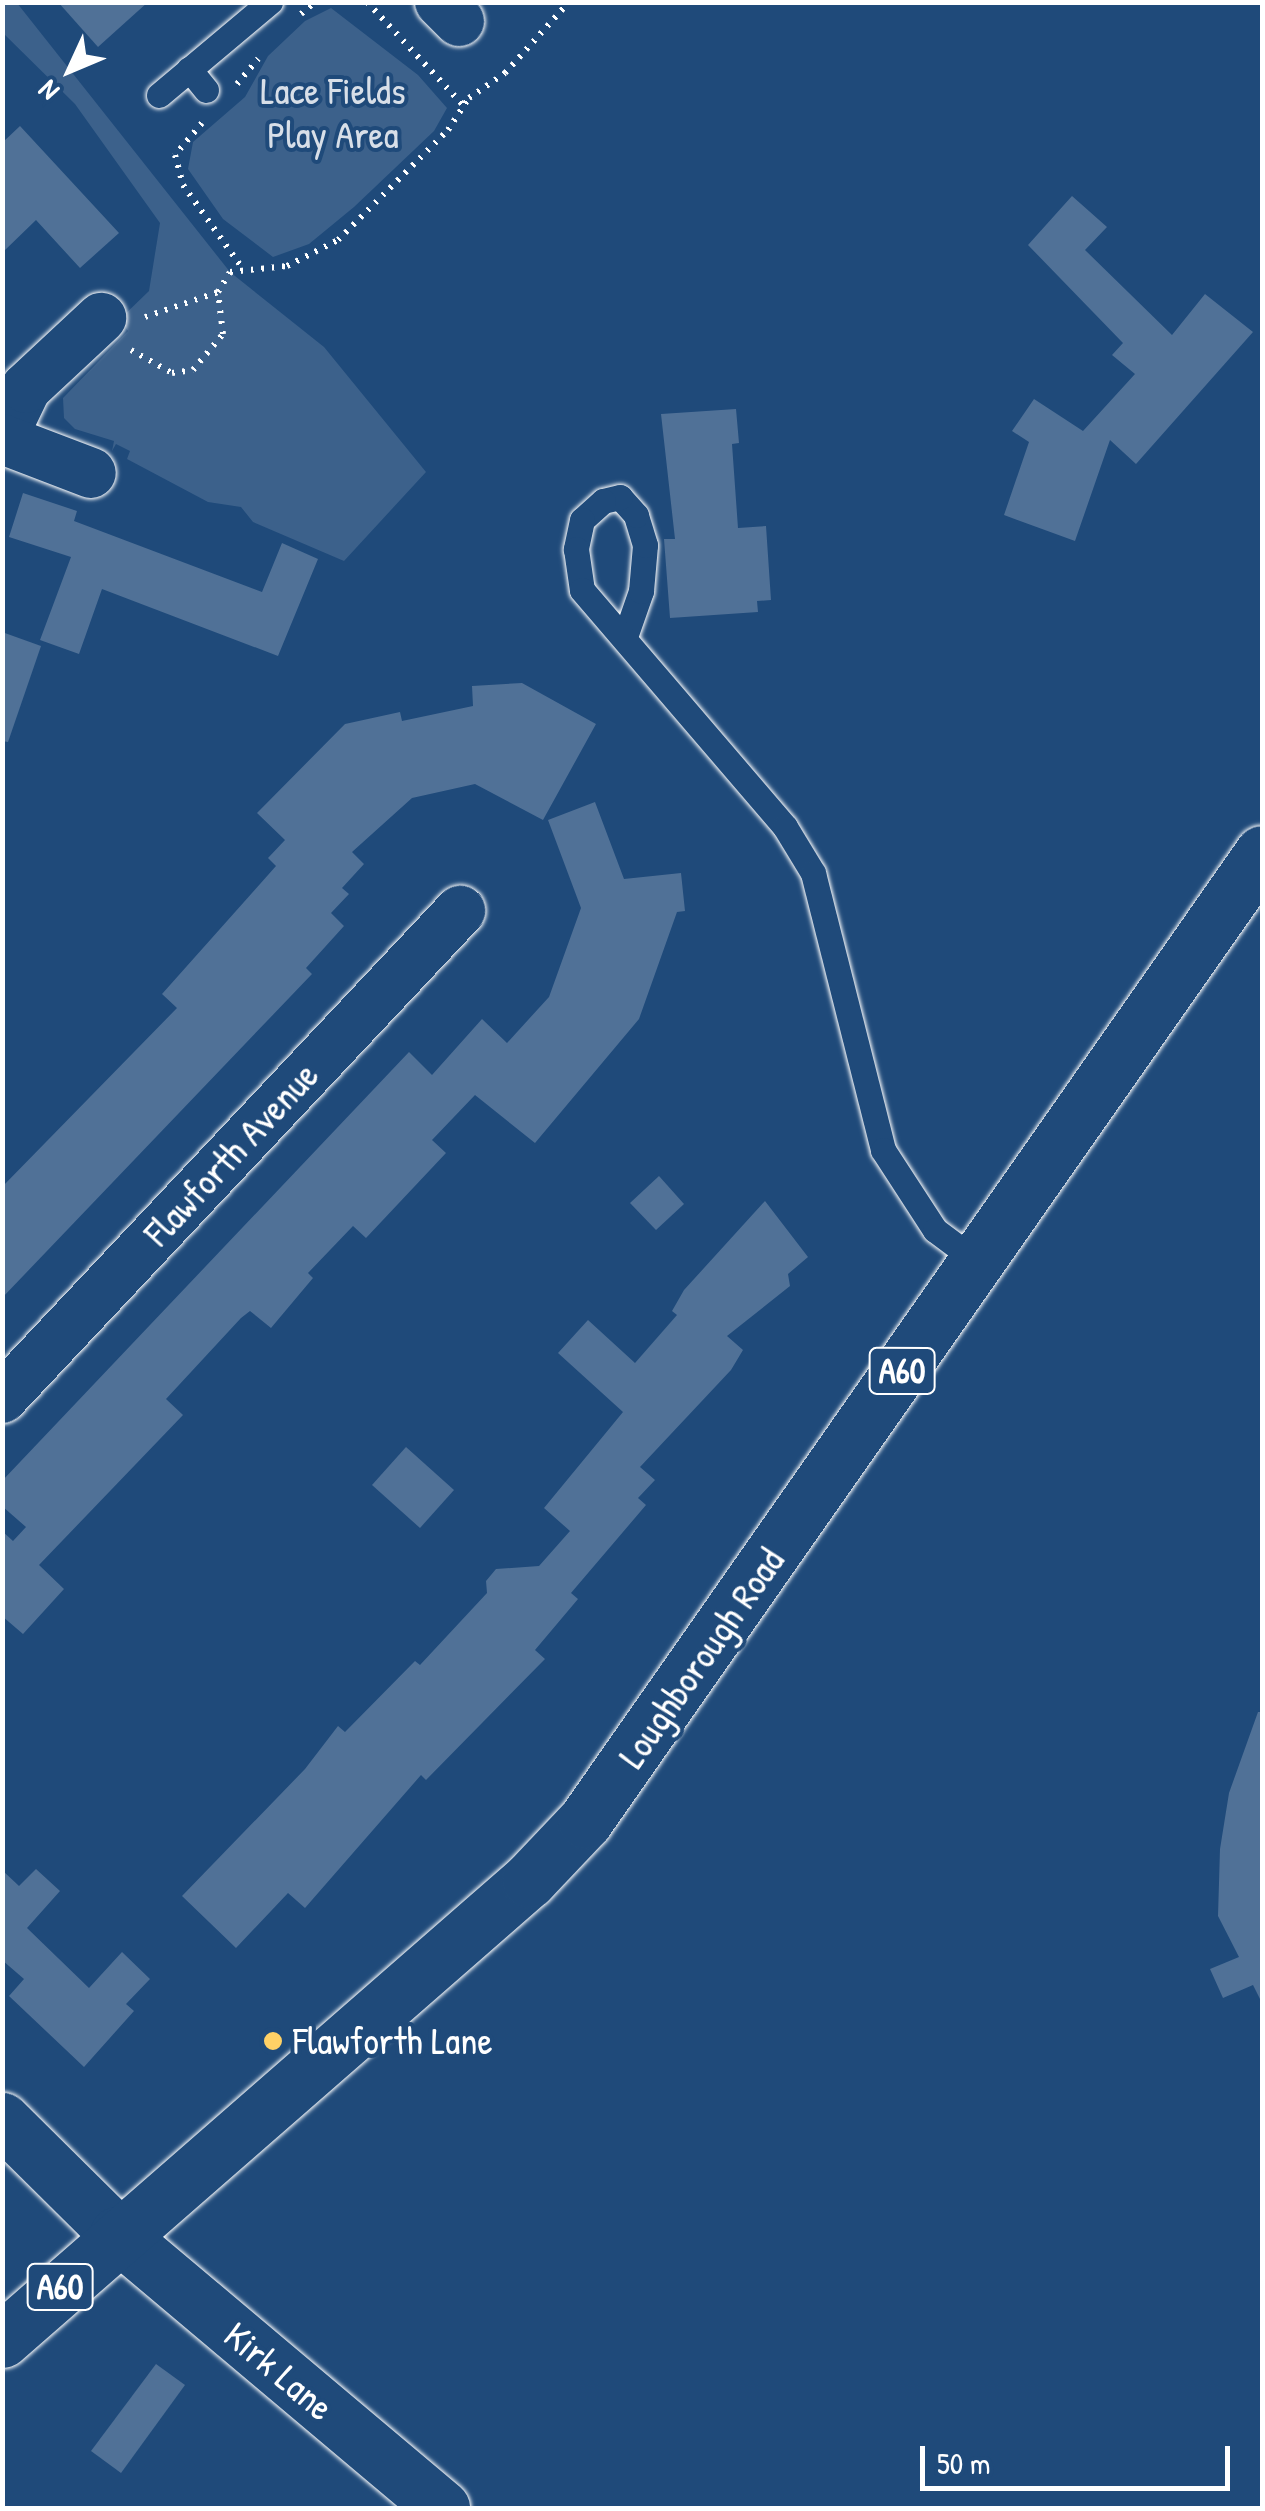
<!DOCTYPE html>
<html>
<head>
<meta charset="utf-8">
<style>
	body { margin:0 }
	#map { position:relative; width:1265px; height:2511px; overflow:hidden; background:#1f4a7a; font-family:"Patrick Hand",sans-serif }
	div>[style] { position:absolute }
	.green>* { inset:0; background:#3c618b }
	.building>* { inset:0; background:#507197 }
	.path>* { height:6px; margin-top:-3px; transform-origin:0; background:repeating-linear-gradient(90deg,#fff 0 2.5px,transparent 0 10.5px) }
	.roads { filter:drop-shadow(0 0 2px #fff) drop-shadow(0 0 2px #fff) }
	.lane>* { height:25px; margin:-12.5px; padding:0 12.5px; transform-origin:12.5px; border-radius:12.5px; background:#1f4a7a }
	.street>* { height:50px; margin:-25px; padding:0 25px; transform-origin:25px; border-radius:25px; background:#1f4a7a }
	.secondary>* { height:55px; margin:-27.5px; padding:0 27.5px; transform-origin:27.5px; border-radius:27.5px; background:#1f4a7a }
	.primary>* { height:55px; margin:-27.5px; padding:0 27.5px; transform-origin:27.5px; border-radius:27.5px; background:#1f4a7a }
	.dots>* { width:28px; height:28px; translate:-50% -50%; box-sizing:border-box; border:5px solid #1f4a7a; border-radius:50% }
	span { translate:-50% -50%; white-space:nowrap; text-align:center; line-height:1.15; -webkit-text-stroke:8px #1f4a7a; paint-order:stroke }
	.shield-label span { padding:2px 8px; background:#1f4a7a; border:2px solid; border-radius:8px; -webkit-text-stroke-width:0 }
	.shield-label { font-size:35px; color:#fff; font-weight:700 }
	.park-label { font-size:38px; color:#d8dfe8 }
	.street-label { font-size:38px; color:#fff }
	.poi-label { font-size:38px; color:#fff }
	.left { translate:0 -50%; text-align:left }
	.frame { position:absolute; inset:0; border:5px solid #fff; pointer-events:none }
	.north { position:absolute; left:20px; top:20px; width:100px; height:100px; -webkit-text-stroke:8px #1f4a7a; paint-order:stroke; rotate:226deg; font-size:28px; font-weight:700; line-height:40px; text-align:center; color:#fff }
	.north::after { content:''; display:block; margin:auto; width:35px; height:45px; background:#fff; clip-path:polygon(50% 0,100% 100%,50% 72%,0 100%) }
	.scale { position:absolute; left:920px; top:2446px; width:310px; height:45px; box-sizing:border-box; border:5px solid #fff; border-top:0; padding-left:12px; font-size:30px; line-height:35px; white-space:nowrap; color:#fff; -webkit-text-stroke:8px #1f4a7a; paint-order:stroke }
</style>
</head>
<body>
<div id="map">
	<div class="green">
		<div style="clip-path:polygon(3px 3px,17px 3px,230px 272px,324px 347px,426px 472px,344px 561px,253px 522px,241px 507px,208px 502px,127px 459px,130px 451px,116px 444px,112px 451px,114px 441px,75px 429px,64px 418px,63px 398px,128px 331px,120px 319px,149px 291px,160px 223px,75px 104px,3px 33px)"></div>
		<div style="clip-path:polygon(331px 8px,418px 75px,447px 108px,434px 131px,354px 207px,309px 244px,273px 257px,223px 219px,188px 169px,193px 142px,245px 97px,268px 56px,305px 21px)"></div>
	</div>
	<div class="building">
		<div style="clip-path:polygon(58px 2px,148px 2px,98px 47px)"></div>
		<div style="clip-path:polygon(20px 126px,119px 233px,80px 268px,36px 220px,2px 253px,2px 143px)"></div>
		<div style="clip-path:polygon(1072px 196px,1107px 227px,1085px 250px,1172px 335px,1205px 294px,1253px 332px,1136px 464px,1110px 440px,1075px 541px,1004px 515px,1029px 442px,1012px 431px,1034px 399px,1083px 431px,1135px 374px,1112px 355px,1123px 343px,1028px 245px)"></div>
		<div style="clip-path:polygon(736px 409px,739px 443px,732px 444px,738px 528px,766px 526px,771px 600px,757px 601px,758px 612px,670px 618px,664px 539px,675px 539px,661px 414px)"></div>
		<div style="clip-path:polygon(23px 493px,77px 511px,74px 521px,262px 592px,282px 543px,318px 559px,278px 656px,102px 589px,79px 654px,40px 640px,71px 557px,9px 537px)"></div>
		<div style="clip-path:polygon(2px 632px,41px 646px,8px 742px,2px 741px)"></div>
		<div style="clip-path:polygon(522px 683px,596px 724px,543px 820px,475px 784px,412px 798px,352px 852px,364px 864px,342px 888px,349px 894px,331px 913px,344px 926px,306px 968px,312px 974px,2px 1298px,2px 1187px,177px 1008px,162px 994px,276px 866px,268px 858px,285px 840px,257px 813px,345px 724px,400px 712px,402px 721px,473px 706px,472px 686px)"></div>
		<div style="clip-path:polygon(595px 802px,624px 879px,681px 873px,685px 911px,677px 912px,639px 1019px,535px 1143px,475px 1095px,432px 1140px,446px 1153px,366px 1238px,353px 1226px,308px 1273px,313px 1278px,271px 1328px,250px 1311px,241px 1318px,166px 1399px,183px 1415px,39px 1565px,64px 1589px,23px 1634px,2px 1616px,2px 1531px,13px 1541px,26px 1527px,2px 1506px,2px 1481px,409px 1052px,432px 1075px,482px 1019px,507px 1043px,549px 997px,581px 908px,548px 820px)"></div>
		<div style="clip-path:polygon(659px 1176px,684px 1204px,656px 1230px,630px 1203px)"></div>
		<div style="clip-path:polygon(765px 1201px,808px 1257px,788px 1274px,790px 1286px,727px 1336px,743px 1350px,731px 1370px,640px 1467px,655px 1480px,638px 1498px,646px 1505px,571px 1593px,578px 1599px,535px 1650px,545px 1659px,426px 1780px,421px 1775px,305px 1908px,288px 1893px,236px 1948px,182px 1896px,305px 1769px,338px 1726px,345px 1732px,415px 1661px,420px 1665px,487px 1593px,486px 1581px,496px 1569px,539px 1566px,570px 1531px,544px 1508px,623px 1412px,558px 1353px,588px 1320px,635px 1363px,677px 1315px,672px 1311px,684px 1290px)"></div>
		<div style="clip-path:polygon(406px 1447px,454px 1490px,420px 1528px,372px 1485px)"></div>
		<div style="clip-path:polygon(1258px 1712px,1262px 1712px,1262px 2003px,1253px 1985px,1223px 1998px,1210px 1969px,1239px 1957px,1218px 1916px,1220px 1849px,1229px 1793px)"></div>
		<div style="clip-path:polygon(36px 1869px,60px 1891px,27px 1928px,89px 1988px,122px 1952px,150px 1979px,126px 2004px,134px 2011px,84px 2067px,9px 1996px,24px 1979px,2px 1960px,2px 1870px,19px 1886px)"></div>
		<div style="clip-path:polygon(156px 2364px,185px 2385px,121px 2473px,91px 2451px)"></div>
	</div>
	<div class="path">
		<div style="left:367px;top:2px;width:142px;rotate:47deg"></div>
		<div style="left:301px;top:14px;width:18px;rotate:-41deg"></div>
		<div style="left:237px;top:84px;width:33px;rotate:-50deg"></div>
		<div style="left:202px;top:123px;width:42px;rotate:130.2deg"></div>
		<div style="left:175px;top:155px;width:31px;rotate:75deg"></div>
		<div style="left:183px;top:185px;width:103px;rotate:54.5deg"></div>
		<div style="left:145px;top:317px;width:77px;rotate:-18.9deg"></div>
		<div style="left:218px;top:292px;width:23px;rotate:-59deg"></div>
		<div style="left:230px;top:272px;width:57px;rotate:-6deg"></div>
		<div style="left:287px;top:266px;width:57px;rotate:-27deg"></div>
		<div style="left:338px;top:240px;width:156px;rotate:-45deg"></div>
		<div style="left:448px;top:130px;width:38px;rotate:-57deg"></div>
		<div style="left:469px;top:98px;width:44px;rotate:-34.8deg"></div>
		<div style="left:505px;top:73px;width:96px;rotate:-48deg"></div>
		<div style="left:131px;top:350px;width:47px;rotate:29.3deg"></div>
		<div style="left:172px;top:373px;width:21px;rotate:-8deg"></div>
		<div style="left:193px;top:370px;width:47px;rotate:-50.2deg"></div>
		<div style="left:223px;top:334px;width:42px;rotate:-96.8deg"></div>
	</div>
	<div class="roads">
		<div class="lane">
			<div style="left:189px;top:69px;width:27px;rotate:51deg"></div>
			<div style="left:159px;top:95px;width:145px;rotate:-40deg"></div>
			<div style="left:626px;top:634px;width:46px;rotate:-70.8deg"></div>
			<div style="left:641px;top:591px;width:46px;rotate:-85deg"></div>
			<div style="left:645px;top:545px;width:31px;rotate:-107deg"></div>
			<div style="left:636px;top:515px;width:24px;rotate:-132deg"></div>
			<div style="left:620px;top:497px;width:17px;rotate:167deg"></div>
			<div style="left:603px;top:501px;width:28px;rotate:138deg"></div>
			<div style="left:582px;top:520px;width:30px;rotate:102deg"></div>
			<div style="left:576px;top:549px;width:41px;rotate:81.7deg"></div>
			<div style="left:582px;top:590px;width:312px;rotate:49.4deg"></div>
			<div style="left:785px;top:827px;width:54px;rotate:58.7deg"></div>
			<div style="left:813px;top:873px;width:286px;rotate:75.8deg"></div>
			<div style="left:883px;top:1150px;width:95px;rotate:57deg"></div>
			<div style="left:935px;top:1230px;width:54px;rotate:36.7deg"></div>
		</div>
		<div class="street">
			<div style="left:440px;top:2px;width:27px;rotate:45deg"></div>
			<div style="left:2px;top:438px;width:55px;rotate:-64.4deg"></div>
			<div style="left:26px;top:388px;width:103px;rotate:-43deg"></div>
			<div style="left:2px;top:439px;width:95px;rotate:20.9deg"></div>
			<div style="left:2px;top:1398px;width:669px;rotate:-46.76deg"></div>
		</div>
		<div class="secondary">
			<div style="left:2px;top:2120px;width:162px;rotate:44.7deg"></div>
			<div style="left:117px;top:2234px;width:425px;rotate:40.1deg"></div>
		</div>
		<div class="primary">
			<div style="left:2px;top:2340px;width:700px;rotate:-41.12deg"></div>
			<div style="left:529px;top:1880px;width:81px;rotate:-46.5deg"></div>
			<div style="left:585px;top:1821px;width:1181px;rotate:-55.03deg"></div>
		</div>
	</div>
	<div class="dots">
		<div style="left:273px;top:2041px;background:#ffd166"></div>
	</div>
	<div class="shield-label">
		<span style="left:902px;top:1371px">A60</span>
		<span style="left:60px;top:2287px">A60</span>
	</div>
	<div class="park-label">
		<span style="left:333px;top:113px">Lace Fields<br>Play Area</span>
	</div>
	<div class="street-label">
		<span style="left:231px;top:1154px;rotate:-47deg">Flawforth Avenue</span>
		<span style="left:701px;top:1658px;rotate:-55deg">Loughborough Road</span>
		<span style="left:279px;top:2371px;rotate:40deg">Kirk Lane</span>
	</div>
	<div class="poi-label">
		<span class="left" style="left:293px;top:2041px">Flawforth Lane</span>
	</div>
	<div class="frame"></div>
	<div class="north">N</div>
	<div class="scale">50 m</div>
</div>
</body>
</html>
